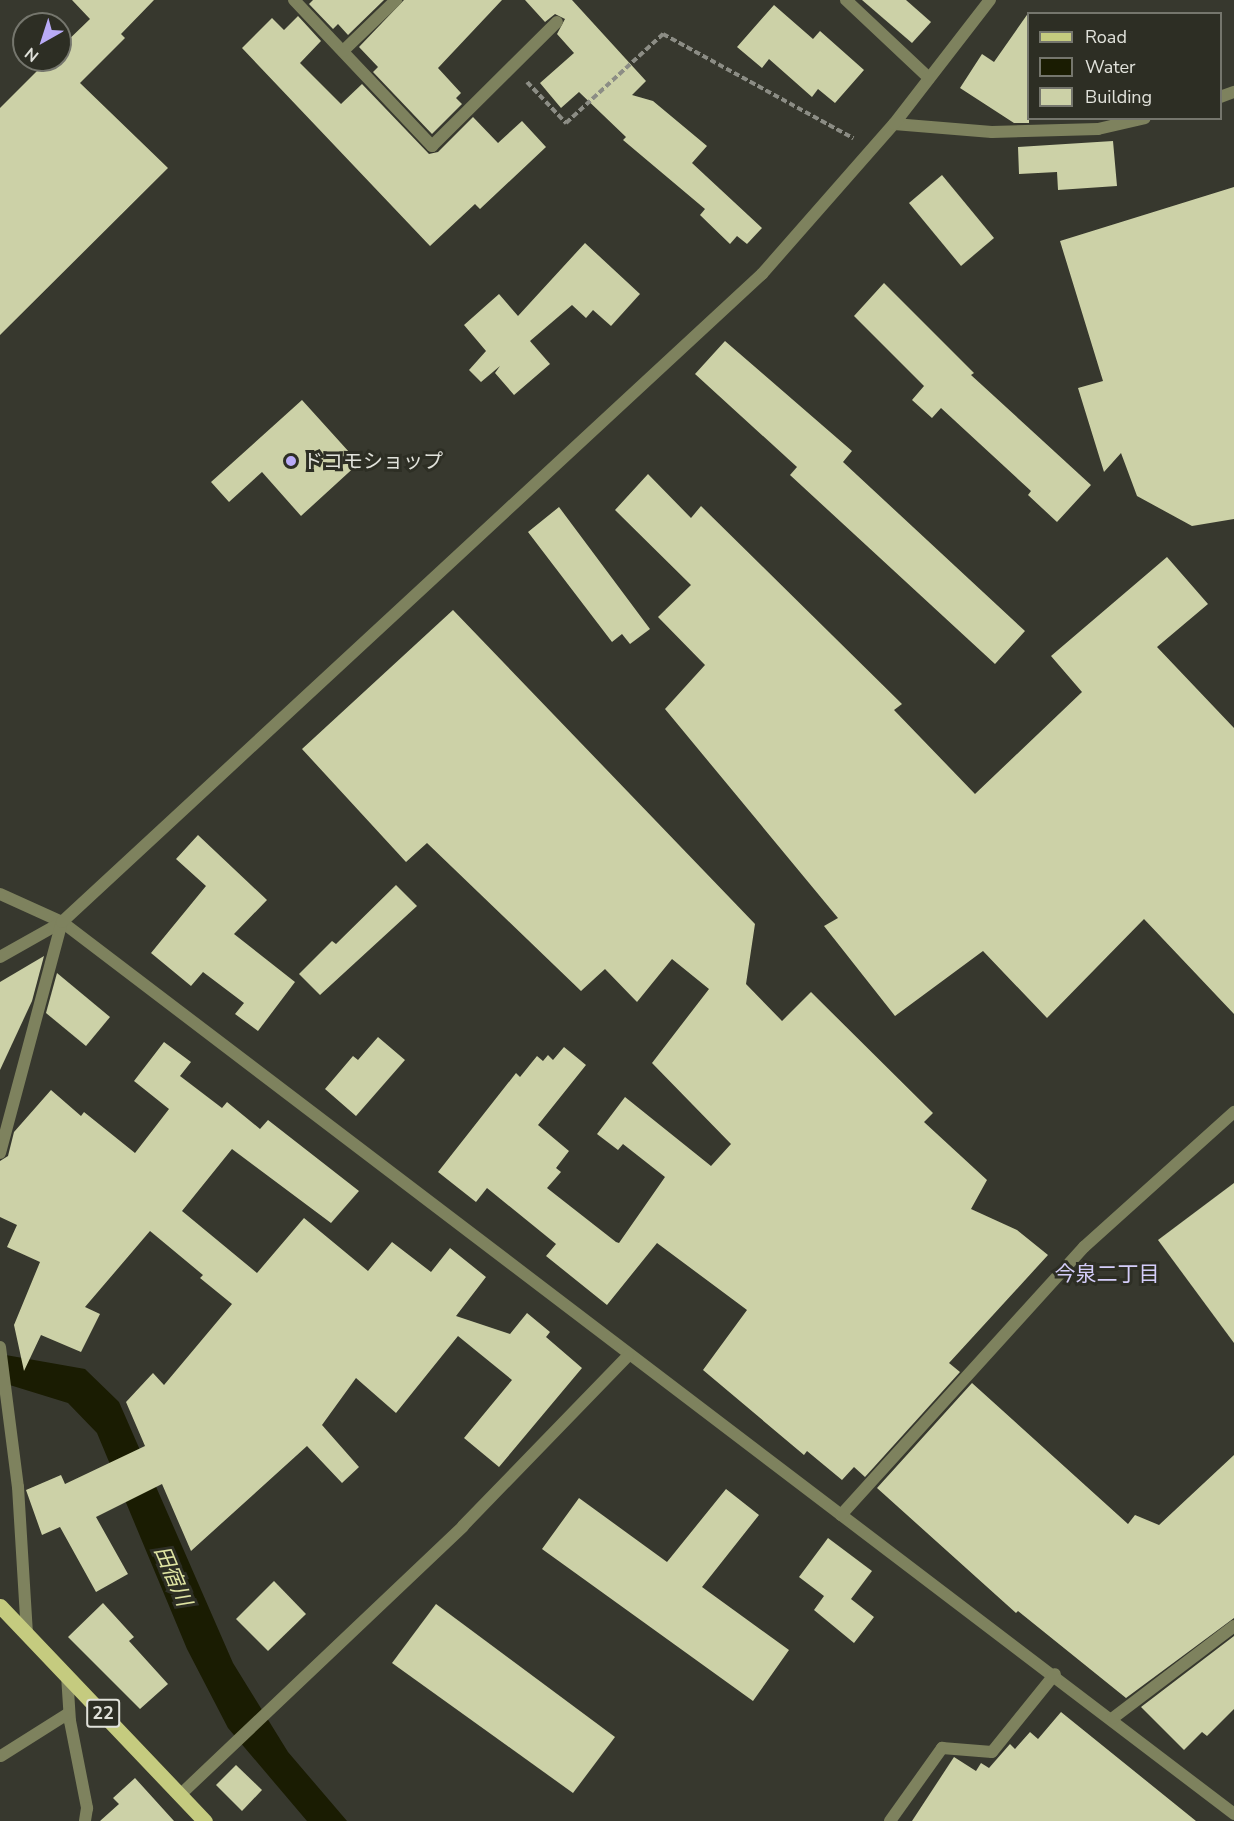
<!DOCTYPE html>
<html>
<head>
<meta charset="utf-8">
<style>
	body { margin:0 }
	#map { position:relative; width:1234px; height:1821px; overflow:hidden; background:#37382e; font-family:"Nunito Sans","Noto Sans JP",sans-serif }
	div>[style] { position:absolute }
	.water>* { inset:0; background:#1a1c02 }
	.building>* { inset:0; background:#ccd1a7 }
	.path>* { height:4px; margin-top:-2px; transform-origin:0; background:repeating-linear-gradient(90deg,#8c8d85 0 6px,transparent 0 9px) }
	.minor>* { height:12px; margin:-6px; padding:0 6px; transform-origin:6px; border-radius:6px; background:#7e825e }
	.tertiary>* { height:12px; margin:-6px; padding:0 6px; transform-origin:6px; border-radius:6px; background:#7e825e }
	.primary>* { height:15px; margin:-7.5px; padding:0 7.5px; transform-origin:7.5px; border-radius:7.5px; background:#c5cb7f }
	.dots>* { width:16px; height:16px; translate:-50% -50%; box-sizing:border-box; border:3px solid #2d2e24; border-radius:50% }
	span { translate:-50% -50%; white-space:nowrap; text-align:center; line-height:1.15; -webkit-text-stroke:6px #2d2e24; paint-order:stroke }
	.shield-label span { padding:2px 4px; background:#2d2e24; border:2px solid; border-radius:4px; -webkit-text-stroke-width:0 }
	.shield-label { font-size:18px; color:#e1e2db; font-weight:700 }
	.poi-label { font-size:20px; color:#e1e2db }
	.left { translate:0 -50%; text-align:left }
	.neighbourhood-label { font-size:21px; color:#d4cdf9 }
	.water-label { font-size:21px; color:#e0e5a3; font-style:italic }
	.legend { position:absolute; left:1027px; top:12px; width:195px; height:108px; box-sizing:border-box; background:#2d2e24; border:2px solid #75766d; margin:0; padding:8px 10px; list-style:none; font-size:18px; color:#e1e2db }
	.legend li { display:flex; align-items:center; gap:12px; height:30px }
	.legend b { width:30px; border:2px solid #75766d }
	.north { position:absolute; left:12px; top:12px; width:60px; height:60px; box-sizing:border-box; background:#2d2e24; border:2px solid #75766d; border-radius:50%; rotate:219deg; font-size:16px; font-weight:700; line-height:24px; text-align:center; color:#e1e2db }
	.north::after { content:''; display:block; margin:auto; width:21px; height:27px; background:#b9abf7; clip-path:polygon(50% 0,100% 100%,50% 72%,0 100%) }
</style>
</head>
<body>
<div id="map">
	<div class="water">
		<div style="clip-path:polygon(0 1354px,85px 1369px,119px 1402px,233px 1663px,288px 1752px,347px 1821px,307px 1821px,228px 1728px,187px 1649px,97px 1433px,68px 1403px,0 1382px)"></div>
	</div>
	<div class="building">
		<div style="clip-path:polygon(72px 0,154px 0,121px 34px,125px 38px,80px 83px,168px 168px,0 335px,0 108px,48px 60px,60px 60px,60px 48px,90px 19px)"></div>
		<div style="clip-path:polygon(313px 0,384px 0,348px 35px,338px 24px,333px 29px,309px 4px)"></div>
		<div style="clip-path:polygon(404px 0,502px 0,438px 68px,461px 93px,456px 98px,462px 104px,432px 134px,373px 72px,378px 67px,359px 47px)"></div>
		<div style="clip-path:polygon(525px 0,572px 0,646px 81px,632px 95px,653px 101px,707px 146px,692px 163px,762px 228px,747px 244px,737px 236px,730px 244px,700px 215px,705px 209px,623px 140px,626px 137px,579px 92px,561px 108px,540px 83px,574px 53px,557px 34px,565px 19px,555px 14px,545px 22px)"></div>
		<div style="clip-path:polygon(862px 0,906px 0,931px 22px,912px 43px)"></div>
		<div style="clip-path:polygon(774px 5px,813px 39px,820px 31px,864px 70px,835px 103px,818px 89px,812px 97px,769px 59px,762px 68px,737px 47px)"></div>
		<div style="clip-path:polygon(1029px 12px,1029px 123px,1014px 123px,960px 88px,982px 54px,994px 62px)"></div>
		<div style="clip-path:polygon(298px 16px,321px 41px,300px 63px,341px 104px,362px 84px,429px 154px,438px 152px,473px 117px,498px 143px,522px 121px,546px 147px,480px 209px,475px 204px,430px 246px,242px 48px,272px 18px,284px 30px)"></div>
		<div style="clip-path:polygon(1113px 141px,1117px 186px,1058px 190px,1057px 172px,1019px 174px,1018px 147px)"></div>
		<div style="clip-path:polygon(942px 175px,994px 238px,961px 266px,909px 203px)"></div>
		<div style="clip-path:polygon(1234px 187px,1234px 519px,1192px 526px,1137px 496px,1121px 453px,1104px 472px,1078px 388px,1103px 381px,1060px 241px)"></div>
		<div style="clip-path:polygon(585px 243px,640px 294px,611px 326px,593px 310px,586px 318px,572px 305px,530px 341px,550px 364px,514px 395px,495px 373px,500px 366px,481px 382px,469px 370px,486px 351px,464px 325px,499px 294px,518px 316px)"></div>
		<div style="clip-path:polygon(884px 283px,974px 373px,971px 375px,1091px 485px,1057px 522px,1028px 495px,1031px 491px,941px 408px,932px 418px,912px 400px,924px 386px,854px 316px)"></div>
		<div style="clip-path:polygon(725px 341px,852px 451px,843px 462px,1025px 631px,995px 664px,790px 475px,797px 467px,695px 374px)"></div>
		<div style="clip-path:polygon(302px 400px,359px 463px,301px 516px,262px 472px,229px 502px,211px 482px)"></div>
		<div style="clip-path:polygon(648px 474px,691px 518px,701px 506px,902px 704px,894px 710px,975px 794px,1082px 692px,1051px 656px,1167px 557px,1208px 604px,1157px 647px,1234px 728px,1234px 1014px,1144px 919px,1047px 1018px,983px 951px,895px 1016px,824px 926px,838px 918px,665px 709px,705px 665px,658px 617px,691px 585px,615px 510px)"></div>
		<div style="clip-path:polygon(559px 507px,650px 629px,630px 644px,622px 634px,612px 642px,528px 532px)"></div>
		<div style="clip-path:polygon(453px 610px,755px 924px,746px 984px,782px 1021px,811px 992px,933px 1113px,924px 1122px,987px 1180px,971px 1209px,1017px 1230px,1048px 1255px,949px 1363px,960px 1372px,865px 1477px,854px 1467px,842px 1480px,807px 1451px,804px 1455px,703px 1370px,747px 1310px,657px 1243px,607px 1305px,546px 1256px,556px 1244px,487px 1188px,476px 1202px,438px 1172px,516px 1073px,520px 1077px,537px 1056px,543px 1061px,548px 1055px,553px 1060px,564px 1047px,586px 1065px,538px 1125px,569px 1151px,556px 1168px,561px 1172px,547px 1188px,616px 1242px,619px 1243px,665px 1177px,623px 1144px,618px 1150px,597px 1134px,625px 1097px,711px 1166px,731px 1144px,652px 1063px,709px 989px,672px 959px,637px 1002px,605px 969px,581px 991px,427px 843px,406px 862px,302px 749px)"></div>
		<div style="clip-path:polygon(198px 835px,267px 900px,234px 934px,295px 982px,258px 1031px,235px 1014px,244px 1003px,203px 972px,191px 986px,151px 953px,206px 886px,176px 859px)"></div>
		<div style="clip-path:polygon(396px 885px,417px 906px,320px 995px,299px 974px,332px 941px,336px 944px)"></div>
		<div style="clip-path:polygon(44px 956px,32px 1001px,0 1070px,0 982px)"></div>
		<div style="clip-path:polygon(57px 973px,110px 1017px,86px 1046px,46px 1013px)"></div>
		<div style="clip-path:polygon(378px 1037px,405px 1060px,356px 1116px,325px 1089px,353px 1056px,358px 1060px)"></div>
		<div style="clip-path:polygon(164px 1042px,191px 1062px,180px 1076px,222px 1108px,227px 1102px,260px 1129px,268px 1120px,359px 1191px,331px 1223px,232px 1149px,182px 1211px,257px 1273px,304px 1218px,368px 1271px,392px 1242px,431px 1272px,450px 1248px,486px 1277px,456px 1316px,510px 1334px,527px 1313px,550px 1332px,546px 1337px,582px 1368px,499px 1467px,464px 1438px,512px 1380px,458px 1336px,396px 1413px,356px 1378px,322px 1425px,359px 1467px,342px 1483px,307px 1446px,191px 1551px,162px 1484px,96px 1517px,128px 1574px,96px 1592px,60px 1527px,42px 1535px,26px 1490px,61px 1475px,65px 1484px,145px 1446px,126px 1402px,153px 1373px,164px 1385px,232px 1304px,200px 1278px,203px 1275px,150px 1231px,85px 1307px,100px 1314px,81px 1352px,41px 1335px,24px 1371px,14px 1325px,40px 1262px,7px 1247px,17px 1225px,0 1217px,0 1161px,8px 1156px,14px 1132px,51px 1090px,81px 1116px,84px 1112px,135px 1153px,169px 1109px,134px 1081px)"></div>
		<div style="clip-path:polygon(1234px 1183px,1234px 1343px,1158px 1240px)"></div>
		<div style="clip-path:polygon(972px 1383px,1128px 1524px,1135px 1515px,1159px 1525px,1234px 1455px,1234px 1618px,1126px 1698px,1018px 1611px,1016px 1613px,877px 1488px)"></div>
		<div style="clip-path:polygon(726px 1489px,759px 1515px,702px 1587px,789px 1650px,753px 1701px,542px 1549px,579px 1498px,667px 1562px)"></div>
		<div style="clip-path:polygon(828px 1538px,872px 1571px,851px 1599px,874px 1617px,854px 1643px,814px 1610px,824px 1596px,799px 1577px)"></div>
		<div style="clip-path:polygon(274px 1581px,306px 1614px,268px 1651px,236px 1619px)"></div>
		<div style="clip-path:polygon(103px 1603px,134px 1637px,129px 1641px,168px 1684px,140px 1709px,68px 1637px)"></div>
		<div style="clip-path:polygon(436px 1604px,615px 1737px,573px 1793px,392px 1663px)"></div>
		<div style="clip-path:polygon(1234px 1636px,1234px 1709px,1207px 1736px,1202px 1732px,1184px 1750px,1141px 1707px)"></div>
		<div style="clip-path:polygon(1061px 1712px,1196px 1821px,912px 1821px,954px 1757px,976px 1771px,981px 1763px,989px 1768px,1010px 1744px,1015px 1749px,1030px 1732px,1038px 1739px)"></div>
		<div style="clip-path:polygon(236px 1765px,262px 1790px,242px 1811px,216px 1785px)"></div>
		<div style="clip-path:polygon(135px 1778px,174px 1821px,100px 1821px,119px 1804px,113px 1798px)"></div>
	</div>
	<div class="path">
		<div style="left:527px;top:82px;width:57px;rotate:46.4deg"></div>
		<div style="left:566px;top:123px;width:132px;rotate:-42.5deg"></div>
		<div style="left:663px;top:34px;width:217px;rotate:28.7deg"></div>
	</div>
	<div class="minor">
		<div style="left:294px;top:0;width:201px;rotate:46.6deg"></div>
		<div style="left:432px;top:146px;width:176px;rotate:-44.8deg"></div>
		<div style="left:846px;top:0;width:114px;rotate:43.2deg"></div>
		<div style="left:343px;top:51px;width:74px;rotate:-43.9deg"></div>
		<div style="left:1220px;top:97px;width:15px;rotate:-20deg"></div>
		<div style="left:894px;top:124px;width:98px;rotate:4.7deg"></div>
		<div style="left:992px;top:132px;width:106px;rotate:-1.6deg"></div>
		<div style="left:1098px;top:129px;width:48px;rotate:-13.2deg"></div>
		<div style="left:0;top:894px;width:68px;rotate:24.3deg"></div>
		<div style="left:62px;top:922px;width:1473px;rotate:37.27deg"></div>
		<div style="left:0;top:957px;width:71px;rotate:-29.4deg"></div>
		<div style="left:0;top:1153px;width:239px;rotate:-75deg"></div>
		<div style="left:0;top:1347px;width:141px;rotate:82.7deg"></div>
		<div style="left:18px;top:1487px;width:148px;rotate:86.5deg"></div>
		<div style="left:841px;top:1515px;width:362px;rotate:-47.8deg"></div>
		<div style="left:1084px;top:1247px;width:202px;rotate:-42deg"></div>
		<div style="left:67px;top:1675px;width:46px;rotate:86.3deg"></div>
		<div style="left:70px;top:1721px;width:89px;rotate:78.9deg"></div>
		<div style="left:87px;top:1808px;width:13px;rotate:99deg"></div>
		<div style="left:1113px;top:1718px;width:152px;rotate:-37.2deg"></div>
		<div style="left:1px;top:1756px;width:80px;rotate:-32.3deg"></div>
		<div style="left:180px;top:1795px;width:390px;rotate:-43.5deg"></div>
		<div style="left:463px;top:1526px;width:237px;rotate:-45.9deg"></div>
		<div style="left:890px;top:1821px;width:90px;rotate:-54.5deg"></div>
		<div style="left:942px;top:1748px;width:50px;rotate:4.6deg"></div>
		<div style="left:992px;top:1752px;width:100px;rotate:-51.1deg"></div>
	</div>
	<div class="tertiary">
		<div style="left:62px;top:922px;width:954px;rotate:-42.79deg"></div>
		<div style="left:762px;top:274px;width:200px;rotate:-48.7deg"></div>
		<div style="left:894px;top:124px;width:157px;rotate:-52.3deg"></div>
	</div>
	<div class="primary">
		<div style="left:0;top:1606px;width:297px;rotate:46.4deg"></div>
	</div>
	<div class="dots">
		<div style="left:291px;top:461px;background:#b9abf7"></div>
	</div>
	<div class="shield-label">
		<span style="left:103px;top:1713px">22</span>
	</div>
	<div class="poi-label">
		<span class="left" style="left:303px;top:461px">ドコモショップ</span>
	</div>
	<div class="neighbourhood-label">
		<span style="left:1107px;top:1274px">今泉二丁目</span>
	</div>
	<div class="water-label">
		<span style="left:173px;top:1576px;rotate:67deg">田宿川</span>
	</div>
	<ul class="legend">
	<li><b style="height:8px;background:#c5cb7f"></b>Road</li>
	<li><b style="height:16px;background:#1a1c02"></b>Water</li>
	<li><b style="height:16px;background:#ccd1a7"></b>Building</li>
	</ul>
	<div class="north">N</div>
</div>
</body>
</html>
